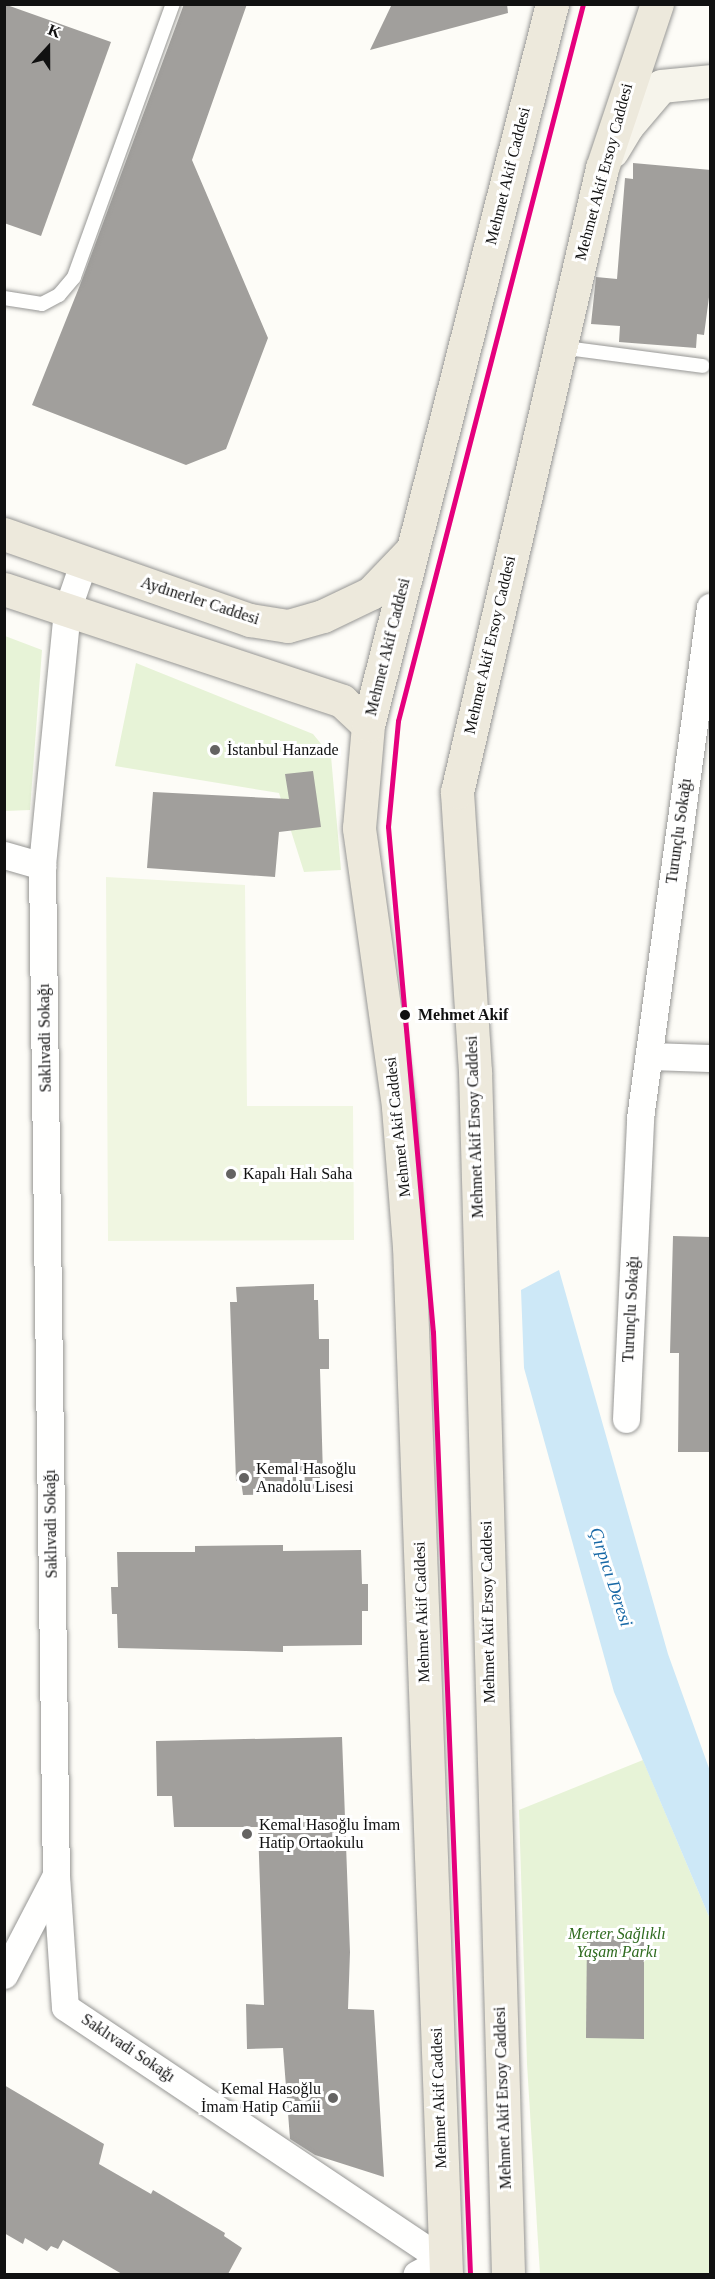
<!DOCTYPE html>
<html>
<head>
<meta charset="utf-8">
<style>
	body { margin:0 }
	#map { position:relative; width:715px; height:2279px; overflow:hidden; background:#fdfcf7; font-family:Georgia,serif }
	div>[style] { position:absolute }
	.green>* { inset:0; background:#e7f3d7 }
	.pitch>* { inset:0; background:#f0f6e1 }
	.water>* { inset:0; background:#cde8f7 }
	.building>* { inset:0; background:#a19f9c }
	.roads { filter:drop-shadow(0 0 2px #979795) drop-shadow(0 0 2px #979795) }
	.service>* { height:14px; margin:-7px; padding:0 7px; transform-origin:7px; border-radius:7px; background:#fffffe }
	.minor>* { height:27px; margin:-13.5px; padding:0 13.5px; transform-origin:13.5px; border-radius:13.5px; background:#fffffe }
	.secondary>* { height:33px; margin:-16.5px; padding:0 16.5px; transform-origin:16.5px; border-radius:16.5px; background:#f6f4eb }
	.primary>* { height:33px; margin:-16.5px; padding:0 16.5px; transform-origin:16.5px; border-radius:16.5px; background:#ede9dc }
	.tram-1>* { height:4.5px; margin:-2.25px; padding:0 2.25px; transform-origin:2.25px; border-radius:2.25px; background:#e5007d }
	.dots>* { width:16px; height:16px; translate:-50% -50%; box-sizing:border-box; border:3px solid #fff; border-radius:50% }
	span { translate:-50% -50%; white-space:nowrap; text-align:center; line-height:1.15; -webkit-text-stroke:6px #fff; paint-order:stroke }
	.street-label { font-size:16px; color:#111 }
	.poi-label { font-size:16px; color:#111 }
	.left { translate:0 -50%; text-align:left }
	.right { translate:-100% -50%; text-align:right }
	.stop-label { font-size:16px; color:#111; font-weight:700 }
	.park-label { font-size:16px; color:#2f6b1f; font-style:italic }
	.water-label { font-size:18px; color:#1768a6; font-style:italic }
	.frame { position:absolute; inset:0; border:6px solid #111; pointer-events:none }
	.north { position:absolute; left:18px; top:18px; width:60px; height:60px; -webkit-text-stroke:4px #fff; paint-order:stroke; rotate:21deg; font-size:16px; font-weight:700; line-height:24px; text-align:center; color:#111 }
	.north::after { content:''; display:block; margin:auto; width:21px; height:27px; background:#111; clip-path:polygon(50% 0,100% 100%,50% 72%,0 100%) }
</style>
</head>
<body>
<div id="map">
	<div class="green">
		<div style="clip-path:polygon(5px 636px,42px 650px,30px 810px,5px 811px)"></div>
		<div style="clip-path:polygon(136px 663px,313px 734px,331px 756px,341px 870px,304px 872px,279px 793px,115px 766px)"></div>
		<div style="clip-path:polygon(643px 1760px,710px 1919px,710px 2274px,540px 2274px,527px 2064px,519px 1810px)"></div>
	</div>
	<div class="pitch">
		<div style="clip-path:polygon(106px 877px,245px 885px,247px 1106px,353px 1106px,354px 1240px,108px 1241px)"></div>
	</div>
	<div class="water">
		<div style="clip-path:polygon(559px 1270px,668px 1654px,710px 1771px,710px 1919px,614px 1692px,524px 1368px,521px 1290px)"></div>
	</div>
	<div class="building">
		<div style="clip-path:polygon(4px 4px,111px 42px,41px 236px,4px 223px)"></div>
		<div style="clip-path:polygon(184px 4px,247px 4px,192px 160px,268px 338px,226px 449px,186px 465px,32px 405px,82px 280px)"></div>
		<div style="clip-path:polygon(392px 4px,507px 4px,508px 13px,370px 50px)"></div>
		<div style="clip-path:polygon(633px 163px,711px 170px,711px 282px,704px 335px,697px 334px,696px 348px,619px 342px,620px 326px,591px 324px,596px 277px,617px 279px,625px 178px,633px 179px)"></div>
		<div style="clip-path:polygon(313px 771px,321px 827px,279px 832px,275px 877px,147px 868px,153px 792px,289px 799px,285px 774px)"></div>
		<div style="clip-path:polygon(673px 1236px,711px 1237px,711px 1452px,678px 1452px,679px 1353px,670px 1353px)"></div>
		<div style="clip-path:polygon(314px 1284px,314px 1300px,318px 1300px,319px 1339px,329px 1339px,329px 1369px,320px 1369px,323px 1476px,320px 1476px,320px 1493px,243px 1495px,241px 1481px,236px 1481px,230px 1302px,237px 1302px,236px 1287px)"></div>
		<div style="clip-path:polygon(283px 1545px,283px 1551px,361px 1550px,362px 1584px,368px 1584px,368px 1611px,362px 1611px,362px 1645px,283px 1646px,283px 1652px,118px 1648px,117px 1614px,112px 1614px,111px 1587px,118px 1587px,117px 1552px,195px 1552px,195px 1546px)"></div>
		<div style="clip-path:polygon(342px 1737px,350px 1952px,348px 2009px,374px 2010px,384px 2177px,315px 2155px,290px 2139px,283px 2048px,247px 2049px,246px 2004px,264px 2005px,258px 1827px,174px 1827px,172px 1796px,157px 1796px,156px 1741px)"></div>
		<div style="clip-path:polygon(587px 1935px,644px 1935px,644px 2039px,586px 2038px)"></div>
		<div style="clip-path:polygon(4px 2085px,104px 2144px,99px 2164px,151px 2194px,153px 2190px,225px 2233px,224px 2236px,242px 2248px,228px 2274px,122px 2274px,63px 2240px,58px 2249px,51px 2246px,47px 2251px,25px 2238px,23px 2244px,4px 2233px)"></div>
	</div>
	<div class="roads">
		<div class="service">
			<div style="left:4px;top:298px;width:38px;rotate:9deg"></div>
			<div style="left:42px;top:304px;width:19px;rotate:-28deg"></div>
			<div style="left:59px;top:295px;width:23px;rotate:-50deg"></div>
			<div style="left:74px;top:277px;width:290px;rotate:-70.1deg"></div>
			<div style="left:559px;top:347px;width:145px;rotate:7.5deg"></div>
		</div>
		<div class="minor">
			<div style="left:84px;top:561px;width:52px;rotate:109.1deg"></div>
			<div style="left:67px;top:610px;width:257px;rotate:95.6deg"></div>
			<div style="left:42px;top:866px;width:1010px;rotate:89.21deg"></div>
			<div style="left:56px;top:1876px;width:131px;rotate:86.1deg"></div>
			<div style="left:65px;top:2007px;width:455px;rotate:33.8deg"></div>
			<div style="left:443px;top:2260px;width:30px;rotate:152deg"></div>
			<div style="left:4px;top:855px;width:40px;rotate:16deg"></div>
			<div style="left:649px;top:1056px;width:61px;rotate:1.9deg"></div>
			<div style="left:626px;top:1419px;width:301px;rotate:-87.3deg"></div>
			<div style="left:640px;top:1118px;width:516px;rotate:-82.2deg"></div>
			<div style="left:4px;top:1975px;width:110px;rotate:-62.5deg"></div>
		</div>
		<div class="secondary">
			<div style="left:612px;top:151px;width:29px;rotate:-59deg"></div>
			<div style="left:627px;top:126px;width:52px;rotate:-49.6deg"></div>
			<div style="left:661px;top:86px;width:49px;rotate:-5.8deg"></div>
		</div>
		<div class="primary">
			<div style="left:4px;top:534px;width:261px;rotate:19.3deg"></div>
			<div style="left:250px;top:620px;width:38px;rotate:9deg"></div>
			<div style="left:288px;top:626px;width:36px;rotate:-16deg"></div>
			<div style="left:323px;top:616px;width:53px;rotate:-25.6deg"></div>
			<div style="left:371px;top:593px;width:59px;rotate:-46.4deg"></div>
			<div style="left:4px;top:589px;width:356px;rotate:18.3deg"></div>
			<div style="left:342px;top:701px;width:35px;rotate:43deg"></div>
			<div style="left:446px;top:2274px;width:1028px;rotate:-92.06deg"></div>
			<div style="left:409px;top:1247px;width:141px;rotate:-94.5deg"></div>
			<div style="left:398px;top:1106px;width:281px;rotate:-98deg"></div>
			<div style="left:359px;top:828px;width:103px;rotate:-85deg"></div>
			<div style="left:368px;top:725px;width:744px;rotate:-75.68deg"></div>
			<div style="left:508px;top:2274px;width:1203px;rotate:-91.57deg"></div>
			<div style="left:475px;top:1071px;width:280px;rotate:-93.7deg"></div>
			<div style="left:457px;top:792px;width:641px;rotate:-76.92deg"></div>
			<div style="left:602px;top:168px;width:173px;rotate:-71.5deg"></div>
		</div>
	</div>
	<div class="tram-1">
		<div style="left:470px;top:2274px;width:942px;rotate:-92.25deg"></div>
		<div style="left:433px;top:1333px;width:508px;rotate:-95.08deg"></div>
		<div style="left:388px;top:827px;width:106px;rotate:-84.6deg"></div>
		<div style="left:398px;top:721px;width:740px;rotate:-75.53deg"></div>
	</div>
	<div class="dots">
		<div style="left:215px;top:750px;background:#646362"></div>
		<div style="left:405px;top:1015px;background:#111"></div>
		<div style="left:231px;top:1174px;background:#646362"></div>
		<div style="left:244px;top:1478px;background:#646362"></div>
		<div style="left:247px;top:1834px;background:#646362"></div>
		<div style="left:333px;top:2098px;background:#646362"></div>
	</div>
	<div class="street-label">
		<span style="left:604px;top:172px;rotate:-75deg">Mehmet Akif Ersoy Caddesi</span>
		<span style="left:508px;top:176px;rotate:-76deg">Mehmet Akif Caddesi</span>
		<span style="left:200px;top:601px;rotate:18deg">Aydınerler Caddesi</span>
		<span style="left:490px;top:645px;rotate:-77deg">Mehmet Akif Ersoy Caddesi</span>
		<span style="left:388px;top:647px;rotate:-76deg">Mehmet Akif Caddesi</span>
		<span style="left:679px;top:831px;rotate:-82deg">Turunçlu Sokağı</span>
		<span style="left:45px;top:1038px;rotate:-91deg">Saklıvadi Sokağı</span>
		<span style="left:398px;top:1127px;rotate:-96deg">Mehmet Akif Caddesi</span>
		<span style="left:475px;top:1127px;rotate:-92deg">Mehmet Akif Ersoy Caddesi</span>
		<span style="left:631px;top:1309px;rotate:-87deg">Turunçlu Sokağı</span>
		<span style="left:51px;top:1524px;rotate:-91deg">Saklıvadi Sokağı</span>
		<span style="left:422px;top:1612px;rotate:-92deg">Mehmet Akif Caddesi</span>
		<span style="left:488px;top:1612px;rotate:-91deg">Mehmet Akif Ersoy Caddesi</span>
		<span style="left:128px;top:2048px;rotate:34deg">Saklıvadi Sokağı</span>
		<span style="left:439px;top:2098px;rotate:-92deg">Mehmet Akif Caddesi</span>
		<span style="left:503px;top:2098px;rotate:-92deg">Mehmet Akif Ersoy Caddesi</span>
	</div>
	<div class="poi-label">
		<span class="left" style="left:227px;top:750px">İstanbul Hanzade</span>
		<span class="left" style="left:243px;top:1174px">Kapalı Halı Saha</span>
		<span class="left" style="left:256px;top:1478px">Kemal Hasoğlu<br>Anadolu Lisesi</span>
		<span class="left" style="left:259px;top:1834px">Kemal Hasoğlu İmam<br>Hatip Ortaokulu</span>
		<span class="right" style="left:321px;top:2098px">Kemal Hasoğlu<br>İmam Hatip Camii</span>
	</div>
	<div class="stop-label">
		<span class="left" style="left:418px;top:1015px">Mehmet Akif</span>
	</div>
	<div class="park-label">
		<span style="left:617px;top:1943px">Merter Sağlıklı<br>Yaşam Parkı</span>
	</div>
	<div class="water-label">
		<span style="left:611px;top:1577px;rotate:72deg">Çırpıcı Deresi</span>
	</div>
	<div class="frame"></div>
	<div class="north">K</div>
</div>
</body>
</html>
